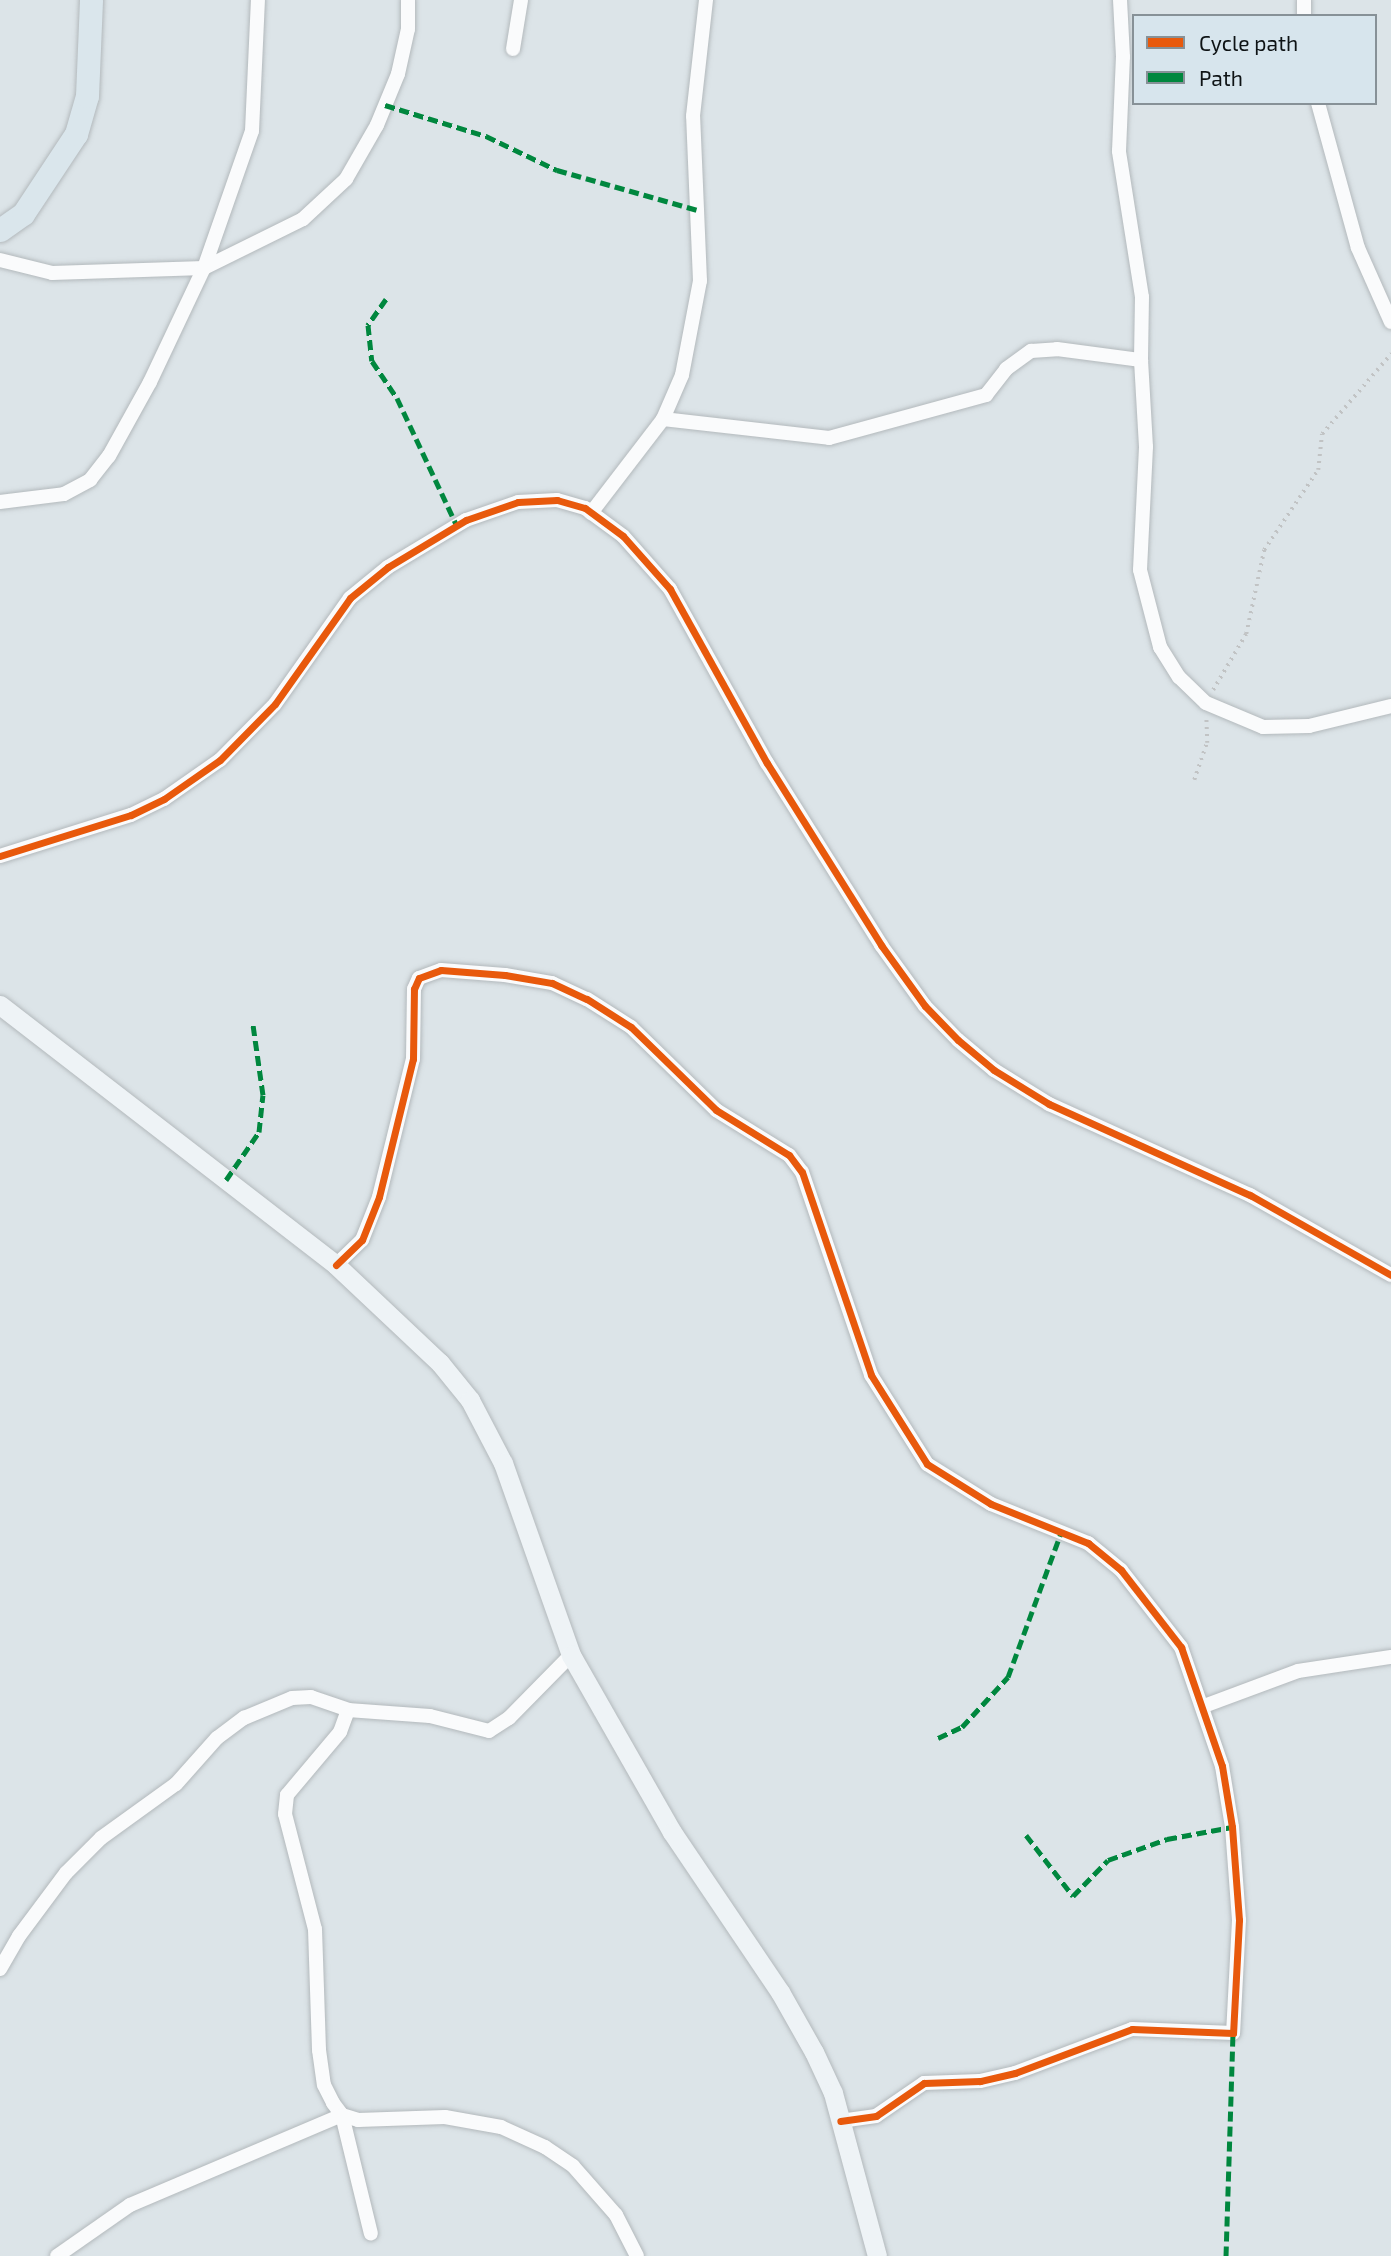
<!DOCTYPE html>
<html>
<head>
<meta charset="utf-8">
<style>
	body { margin:0 }
	#map { position:relative; width:1391px; height:2256px; overflow:hidden; background:#dce4e8; font-family:"Exo 2",sans-serif }
	div>[style] { position:absolute }
	.path>* { height:3.5px; margin-top:-1.75px; transform-origin:0; background:repeating-linear-gradient(90deg,#c1c3c4 0 2px,transparent 0 7px) }
	.roads { filter:drop-shadow(0 0 2px #b3b9bc) drop-shadow(0 0 2px #b3b9bc) }
	.minor>* { height:14px; margin:-7px; padding:0 7px; transform-origin:7px; border-radius:7px; background:#fafbfc }
	.secondary>* { height:19px; margin:-9.5px; padding:0 9.5px; transform-origin:9.5px; border-radius:9.5px; background:#eef3f6 }
	.trunk>* { height:23px; margin:-11.5px; padding:0 11.5px; transform-origin:11.5px; border-radius:11.5px; background:#dae6ec }
	.quiet>* { height:5px; margin-top:-2.5px; transform-origin:0; background:repeating-linear-gradient(90deg,#00873e 0 10px,transparent 0 15px) }
	.cycleway>* { height:7px; margin:-3.5px; padding:0 3.5px; transform-origin:3.5px; border-radius:3.5px; background:#e8590c }
	span { translate:-50% -50%; white-space:nowrap; text-align:center; line-height:1.15; -webkit-text-stroke:6px #d7e5ed; paint-order:stroke }
	.legend { position:absolute; left:1132px; top:14px; width:245px; height:91px; box-sizing:border-box; background:#d7e5ed; border:2px solid #879197; margin:0; padding:9px 12px; list-style:none; font-size:21px; color:#0e1315 }
	.legend li { display:flex; align-items:center; gap:14px; height:35px }
	.legend b { width:35px; border:2px solid #879197 }
</style>
</head>
<body>
<div id="map">
	<div class="path">
		<div style="left:1213px;top:690px;width:65px;rotate:-59.5deg"></div>
		<div style="left:1246px;top:634px;width:86px;rotate:-77.9deg"></div>
		<div style="left:1264px;top:550px;width:97px;rotate:-56deg"></div>
		<div style="left:1318px;top:470px;width:36px;rotate:-84deg"></div>
		<div style="left:1322px;top:434px;width:106px;rotate:-49.2deg"></div>
		<div style="left:1194px;top:780px;width:39px;rotate:-71deg"></div>
		<div style="left:1207px;top:743px;width:23px;rotate:-92deg"></div>
	</div>
	<div class="roads">
		<div class="minor">
			<div style="left:1304px;top:0;width:16px;rotate:90deg"></div>
			<div style="left:513px;top:49px;width:50px;rotate:-80.7deg"></div>
			<div style="left:1318px;top:103px;width:150px;rotate:74.6deg"></div>
			<div style="left:1358px;top:248px;width:81px;rotate:66deg"></div>
			<div style="left:0;top:260px;width:54px;rotate:14deg"></div>
			<div style="left:52px;top:273px;width:152px;rotate:-1.9deg"></div>
			<div style="left:204px;top:268px;width:110px;rotate:-26.3deg"></div>
			<div style="left:303px;top:219px;width:59px;rotate:-42.9deg"></div>
			<div style="left:346px;top:179px;width:62px;rotate:-60.1deg"></div>
			<div style="left:377px;top:125px;width:55px;rotate:-67.6deg"></div>
			<div style="left:398px;top:74px;width:46px;rotate:-77.5deg"></div>
			<div style="left:408px;top:29px;width:29px;rotate:-90deg"></div>
			<div style="left:1141px;top:360px;width:87px;rotate:86.7deg"></div>
			<div style="left:1146px;top:447px;width:123px;rotate:92.8deg"></div>
			<div style="left:1140px;top:570px;width:80px;rotate:75.4deg"></div>
			<div style="left:1160px;top:647px;width:36px;rotate:58deg"></div>
			<div style="left:1179px;top:677px;width:37px;rotate:44deg"></div>
			<div style="left:1206px;top:703px;width:62px;rotate:22.8deg"></div>
			<div style="left:1263px;top:727px;width:46px;rotate:-1.2deg"></div>
			<div style="left:1309px;top:726px;width:84px;rotate:-13.7deg"></div>
			<div style="left:663px;top:419px;width:48px;rotate:-66.6deg"></div>
			<div style="left:682px;top:375px;width:96px;rotate:-79.2deg"></div>
			<div style="left:700px;top:281px;width:165px;rotate:-92.4deg"></div>
			<div style="left:693px;top:116px;width:117px;rotate:-83.6deg"></div>
			<div style="left:0;top:502px;width:64px;rotate:-7.1deg"></div>
			<div style="left:64px;top:494px;width:30px;rotate:-28deg"></div>
			<div style="left:90px;top:480px;width:31px;rotate:-52deg"></div>
			<div style="left:109px;top:456px;width:85px;rotate:-61deg"></div>
			<div style="left:150px;top:382px;width:126px;rotate:-64.7deg"></div>
			<div style="left:204px;top:268px;width:145px;rotate:-70.7deg"></div>
			<div style="left:252px;top:131px;width:131px;rotate:-87.4deg"></div>
			<div style="left:591px;top:513px;width:118px;rotate:-52.5deg"></div>
			<div style="left:663px;top:419px;width:167px;rotate:6.5deg"></div>
			<div style="left:829px;top:438px;width:163px;rotate:-15.3deg"></div>
			<div style="left:986px;top:395px;width:33px;rotate:-52deg"></div>
			<div style="left:1006px;top:369px;width:31px;rotate:-36deg"></div>
			<div style="left:1031px;top:351px;width:26px;rotate:-4deg"></div>
			<div style="left:1057px;top:349px;width:85px;rotate:7.5deg"></div>
			<div style="left:1141px;top:360px;width:63px;rotate:-89.1deg"></div>
			<div style="left:1142px;top:297px;width:148px;rotate:-99deg"></div>
			<div style="left:1119px;top:151px;width:94px;rotate:-87.6deg"></div>
			<div style="left:1123px;top:57px;width:57px;rotate:-93deg"></div>
			<div style="left:0;top:856px;width:137px;rotate:-17.4deg"></div>
			<div style="left:131px;top:815px;width:37px;rotate:-26deg"></div>
			<div style="left:164px;top:799px;width:68px;rotate:-34.9deg"></div>
			<div style="left:220px;top:760px;width:78px;rotate:-45.5deg"></div>
			<div style="left:275px;top:704px;width:130px;rotate:-54.7deg"></div>
			<div style="left:350px;top:598px;width:49px;rotate:-39.2deg"></div>
			<div style="left:388px;top:567px;width:91px;rotate:-31.1deg"></div>
			<div style="left:466px;top:520px;width:55px;rotate:-19.1deg"></div>
			<div style="left:518px;top:502px;width:39px;rotate:-3deg"></div>
			<div style="left:557px;top:500px;width:29px;rotate:16deg"></div>
			<div style="left:585px;top:508px;width:47px;rotate:36.4deg"></div>
			<div style="left:623px;top:536px;width:71px;rotate:48.4deg"></div>
			<div style="left:670px;top:589px;width:199px;rotate:60.9deg"></div>
			<div style="left:767px;top:763px;width:215px;rotate:57.9deg"></div>
			<div style="left:881px;top:945px;width:75px;rotate:54.2deg"></div>
			<div style="left:925px;top:1006px;width:47px;rotate:45.9deg"></div>
			<div style="left:958px;top:1040px;width:47px;rotate:39.8deg"></div>
			<div style="left:994px;top:1070px;width:65px;rotate:31.7deg"></div>
			<div style="left:1049px;top:1104px;width:221px;rotate:24.4deg"></div>
			<div style="left:1250px;top:1195px;width:162px;rotate:29.6deg"></div>
			<div style="left:336px;top:1265px;width:36px;rotate:-44deg"></div>
			<div style="left:362px;top:1240px;width:46px;rotate:-68.4deg"></div>
			<div style="left:379px;top:1197px;width:142px;rotate:-76.2deg"></div>
			<div style="left:413px;top:1059px;width:70px;rotate:-89.2deg"></div>
			<div style="left:414px;top:989px;width:12px;rotate:-66deg"></div>
			<div style="left:419px;top:978px;width:23px;rotate:-20deg"></div>
			<div style="left:441px;top:970px;width:64px;rotate:4.5deg"></div>
			<div style="left:505px;top:975px;width:48px;rotate:9.7deg"></div>
			<div style="left:552px;top:983px;width:38px;rotate:25deg"></div>
			<div style="left:587px;top:999px;width:52px;rotate:32.5deg"></div>
			<div style="left:631px;top:1027px;width:119px;rotate:44.3deg"></div>
			<div style="left:716px;top:1110px;width:86px;rotate:31.7deg"></div>
			<div style="left:789px;top:1155px;width:21px;rotate:53deg"></div>
			<div style="left:802px;top:1172px;width:214px;rotate:71.2deg"></div>
			<div style="left:871px;top:1375px;width:105px;rotate:57.8deg"></div>
			<div style="left:927px;top:1464px;width:75px;rotate:32deg"></div>
			<div style="left:991px;top:1504px;width:105px;rotate:21.9deg"></div>
			<div style="left:1088px;top:1543px;width:43px;rotate:39.3deg"></div>
			<div style="left:1121px;top:1570px;width:98px;rotate:52.1deg"></div>
			<div style="left:1181px;top:1647px;width:126px;rotate:71deg"></div>
			<div style="left:1222px;top:1766px;width:62px;rotate:80.7deg"></div>
			<div style="left:1232px;top:1827px;width:93px;rotate:85.7deg"></div>
			<div style="left:1239px;top:1920px;width:113px;rotate:93deg"></div>
			<div style="left:1233px;top:2033px;width:101px;rotate:-177.7deg"></div>
			<div style="left:1132px;top:2029px;width:125px;rotate:159.4deg"></div>
			<div style="left:1015px;top:2073px;width:36px;rotate:167deg"></div>
			<div style="left:980px;top:2081px;width:56px;rotate:178deg"></div>
			<div style="left:924px;top:2083px;width:58px;rotate:145.5deg"></div>
			<div style="left:876px;top:2116px;width:36px;rotate:172deg"></div>
			<div style="left:1204px;top:1706px;width:100px;rotate:-20.4deg"></div>
			<div style="left:1298px;top:1671px;width:94px;rotate:-8.6deg"></div>
			<div style="left:348px;top:1710px;width:23px;rotate:110deg"></div>
			<div style="left:340px;top:1732px;width:82px;rotate:130.1deg"></div>
			<div style="left:287px;top:1795px;width:19px;rotate:96deg"></div>
			<div style="left:285px;top:1814px;width:119px;rotate:75.4deg"></div>
			<div style="left:315px;top:1929px;width:121px;rotate:88.1deg"></div>
			<div style="left:319px;top:2050px;width:35px;rotate:82deg"></div>
			<div style="left:324px;top:2085px;width:20px;rotate:63deg"></div>
			<div style="left:333px;top:2103px;width:15px;rotate:53deg"></div>
			<div style="left:342px;top:2115px;width:17px;rotate:17deg"></div>
			<div style="left:358px;top:2120px;width:87px;rotate:-2deg"></div>
			<div style="left:445px;top:2117px;width:57px;rotate:10.1deg"></div>
			<div style="left:501px;top:2127px;width:48px;rotate:24.4deg"></div>
			<div style="left:545px;top:2147px;width:34px;rotate:34deg"></div>
			<div style="left:573px;top:2166px;width:65px;rotate:48.7deg"></div>
			<div style="left:616px;top:2215px;width:46px;rotate:62.9deg"></div>
			<div style="left:0;top:1969px;width:38px;rotate:-60deg"></div>
			<div style="left:19px;top:1936px;width:79px;rotate:-53.3deg"></div>
			<div style="left:66px;top:1873px;width:49px;rotate:-45deg"></div>
			<div style="left:101px;top:1838px;width:92px;rotate:-35.8deg"></div>
			<div style="left:176px;top:1784px;width:62px;rotate:-48.3deg"></div>
			<div style="left:217px;top:1738px;width:34px;rotate:-37deg"></div>
			<div style="left:244px;top:1718px;width:52px;rotate:-22.6deg"></div>
			<div style="left:292px;top:1698px;width:19px;rotate:-3deg"></div>
			<div style="left:311px;top:1697px;width:39px;rotate:19deg"></div>
			<div style="left:348px;top:1710px;width:82px;rotate:4.2deg"></div>
			<div style="left:430px;top:1716px;width:61px;rotate:14.3deg"></div>
			<div style="left:489px;top:1731px;width:24px;rotate:-33deg"></div>
			<div style="left:509px;top:1718px;width:88px;rotate:-45.5deg"></div>
			<div style="left:57px;top:2256px;width:89px;rotate:-34.9deg"></div>
			<div style="left:130px;top:2205px;width:230px;rotate:-23deg"></div>
			<div style="left:342px;top:2115px;width:122px;rotate:76.3deg"></div>
		</div>
		<div class="secondary">
			<div style="left:0;top:1005px;width:425px;rotate:37.7deg"></div>
			<div style="left:336px;top:1265px;width:143px;rotate:43.3deg"></div>
			<div style="left:440px;top:1363px;width:48px;rotate:51deg"></div>
			<div style="left:470px;top:1400px;width:71px;rotate:62.4deg"></div>
			<div style="left:503px;top:1463px;width:204px;rotate:70.5deg"></div>
			<div style="left:571px;top:1655px;width:204px;rotate:60.3deg"></div>
			<div style="left:672px;top:1832px;width:193px;rotate:56deg"></div>
			<div style="left:780px;top:1992px;width:69px;rotate:60.5deg"></div>
			<div style="left:814px;top:2052px;width:45px;rotate:65.1deg"></div>
			<div style="left:833px;top:2093px;width:169px;rotate:74.9deg"></div>
		</div>
		<div class="trunk">
			<div style="left:0;top:230px;width:28px;rotate:-35deg"></div>
			<div style="left:23px;top:214px;width:96px;rotate:-56.5deg"></div>
			<div style="left:76px;top:134px;width:40px;rotate:-74deg"></div>
			<div style="left:87px;top:96px;width:96px;rotate:-87.6deg"></div>
		</div>
	</div>
	<div class="quiet">
		<div style="left:385px;top:105px;width:106px;rotate:17.1deg"></div>
		<div style="left:486px;top:136px;width:79px;rotate:25.6deg"></div>
		<div style="left:557px;top:170px;width:146px;rotate:15.9deg"></div>
		<div style="left:386px;top:299px;width:32px;rotate:125deg"></div>
		<div style="left:368px;top:325px;width:36px;rotate:84deg"></div>
		<div style="left:372px;top:361px;width:45px;rotate:56deg"></div>
		<div style="left:397px;top:398px;width:141px;rotate:64.9deg"></div>
		<div style="left:226px;top:1180px;width:58px;rotate:-55.5deg"></div>
		<div style="left:259px;top:1132px;width:37px;rotate:-84deg"></div>
		<div style="left:263px;top:1095px;width:71px;rotate:-98.1deg"></div>
		<div style="left:938px;top:1738px;width:26px;rotate:-25deg"></div>
		<div style="left:962px;top:1727px;width:68px;rotate:-47.4deg"></div>
		<div style="left:1008px;top:1677px;width:157px;rotate:-69.8deg"></div>
		<div style="left:1026px;top:1835px;width:77px;rotate:52.4deg"></div>
		<div style="left:1073px;top:1896px;width:50px;rotate:-45.8deg"></div>
		<div style="left:1108px;top:1860px;width:63px;rotate:-19.6deg"></div>
		<div style="left:1167px;top:1839px;width:66px;rotate:-10.5deg"></div>
		<div style="left:1226px;top:2256px;width:223px;rotate:-88.2deg"></div>
	</div>
	<div class="cycleway">
		<div style="left:0;top:856px;width:137px;rotate:-17.4deg"></div>
		<div style="left:131px;top:815px;width:37px;rotate:-26deg"></div>
		<div style="left:164px;top:799px;width:68px;rotate:-34.9deg"></div>
		<div style="left:220px;top:760px;width:78px;rotate:-45.5deg"></div>
		<div style="left:275px;top:704px;width:130px;rotate:-54.7deg"></div>
		<div style="left:350px;top:598px;width:49px;rotate:-39.2deg"></div>
		<div style="left:388px;top:567px;width:91px;rotate:-31.1deg"></div>
		<div style="left:466px;top:520px;width:55px;rotate:-19.1deg"></div>
		<div style="left:518px;top:502px;width:39px;rotate:-3deg"></div>
		<div style="left:557px;top:500px;width:29px;rotate:16deg"></div>
		<div style="left:585px;top:508px;width:47px;rotate:36.4deg"></div>
		<div style="left:623px;top:536px;width:71px;rotate:48.4deg"></div>
		<div style="left:670px;top:589px;width:199px;rotate:60.9deg"></div>
		<div style="left:767px;top:763px;width:215px;rotate:57.9deg"></div>
		<div style="left:881px;top:945px;width:75px;rotate:54.2deg"></div>
		<div style="left:925px;top:1006px;width:47px;rotate:45.9deg"></div>
		<div style="left:958px;top:1040px;width:47px;rotate:39.8deg"></div>
		<div style="left:994px;top:1070px;width:65px;rotate:31.7deg"></div>
		<div style="left:1049px;top:1104px;width:221px;rotate:24.4deg"></div>
		<div style="left:1250px;top:1195px;width:162px;rotate:29.6deg"></div>
		<div style="left:336px;top:1265px;width:36px;rotate:-44deg"></div>
		<div style="left:362px;top:1240px;width:46px;rotate:-68.4deg"></div>
		<div style="left:379px;top:1197px;width:142px;rotate:-76.2deg"></div>
		<div style="left:413px;top:1059px;width:70px;rotate:-89.2deg"></div>
		<div style="left:414px;top:989px;width:12px;rotate:-66deg"></div>
		<div style="left:419px;top:978px;width:23px;rotate:-20deg"></div>
		<div style="left:441px;top:970px;width:64px;rotate:4.5deg"></div>
		<div style="left:505px;top:975px;width:48px;rotate:9.7deg"></div>
		<div style="left:552px;top:983px;width:38px;rotate:25deg"></div>
		<div style="left:587px;top:999px;width:52px;rotate:32.5deg"></div>
		<div style="left:631px;top:1027px;width:119px;rotate:44.3deg"></div>
		<div style="left:716px;top:1110px;width:86px;rotate:31.7deg"></div>
		<div style="left:789px;top:1155px;width:21px;rotate:53deg"></div>
		<div style="left:802px;top:1172px;width:214px;rotate:71.2deg"></div>
		<div style="left:871px;top:1375px;width:105px;rotate:57.8deg"></div>
		<div style="left:927px;top:1464px;width:75px;rotate:32deg"></div>
		<div style="left:991px;top:1504px;width:105px;rotate:21.9deg"></div>
		<div style="left:1088px;top:1543px;width:43px;rotate:39.3deg"></div>
		<div style="left:1121px;top:1570px;width:98px;rotate:52.1deg"></div>
		<div style="left:1181px;top:1647px;width:126px;rotate:71deg"></div>
		<div style="left:1222px;top:1766px;width:62px;rotate:80.7deg"></div>
		<div style="left:1232px;top:1827px;width:93px;rotate:85.7deg"></div>
		<div style="left:1239px;top:1920px;width:113px;rotate:93deg"></div>
		<div style="left:1233px;top:2033px;width:101px;rotate:-177.7deg"></div>
		<div style="left:1132px;top:2029px;width:125px;rotate:159.4deg"></div>
		<div style="left:1015px;top:2073px;width:36px;rotate:167deg"></div>
		<div style="left:980px;top:2081px;width:56px;rotate:178deg"></div>
		<div style="left:924px;top:2083px;width:58px;rotate:145.5deg"></div>
		<div style="left:876px;top:2116px;width:36px;rotate:172deg"></div>
	</div>
	<ul class="legend">
	<li><b style="height:9px;background:#e8590c"></b>Cycle path</li>
	<li><b style="height:9px;background:#00873e"></b>Path</li>
	</ul>
</div>
</body>
</html>
